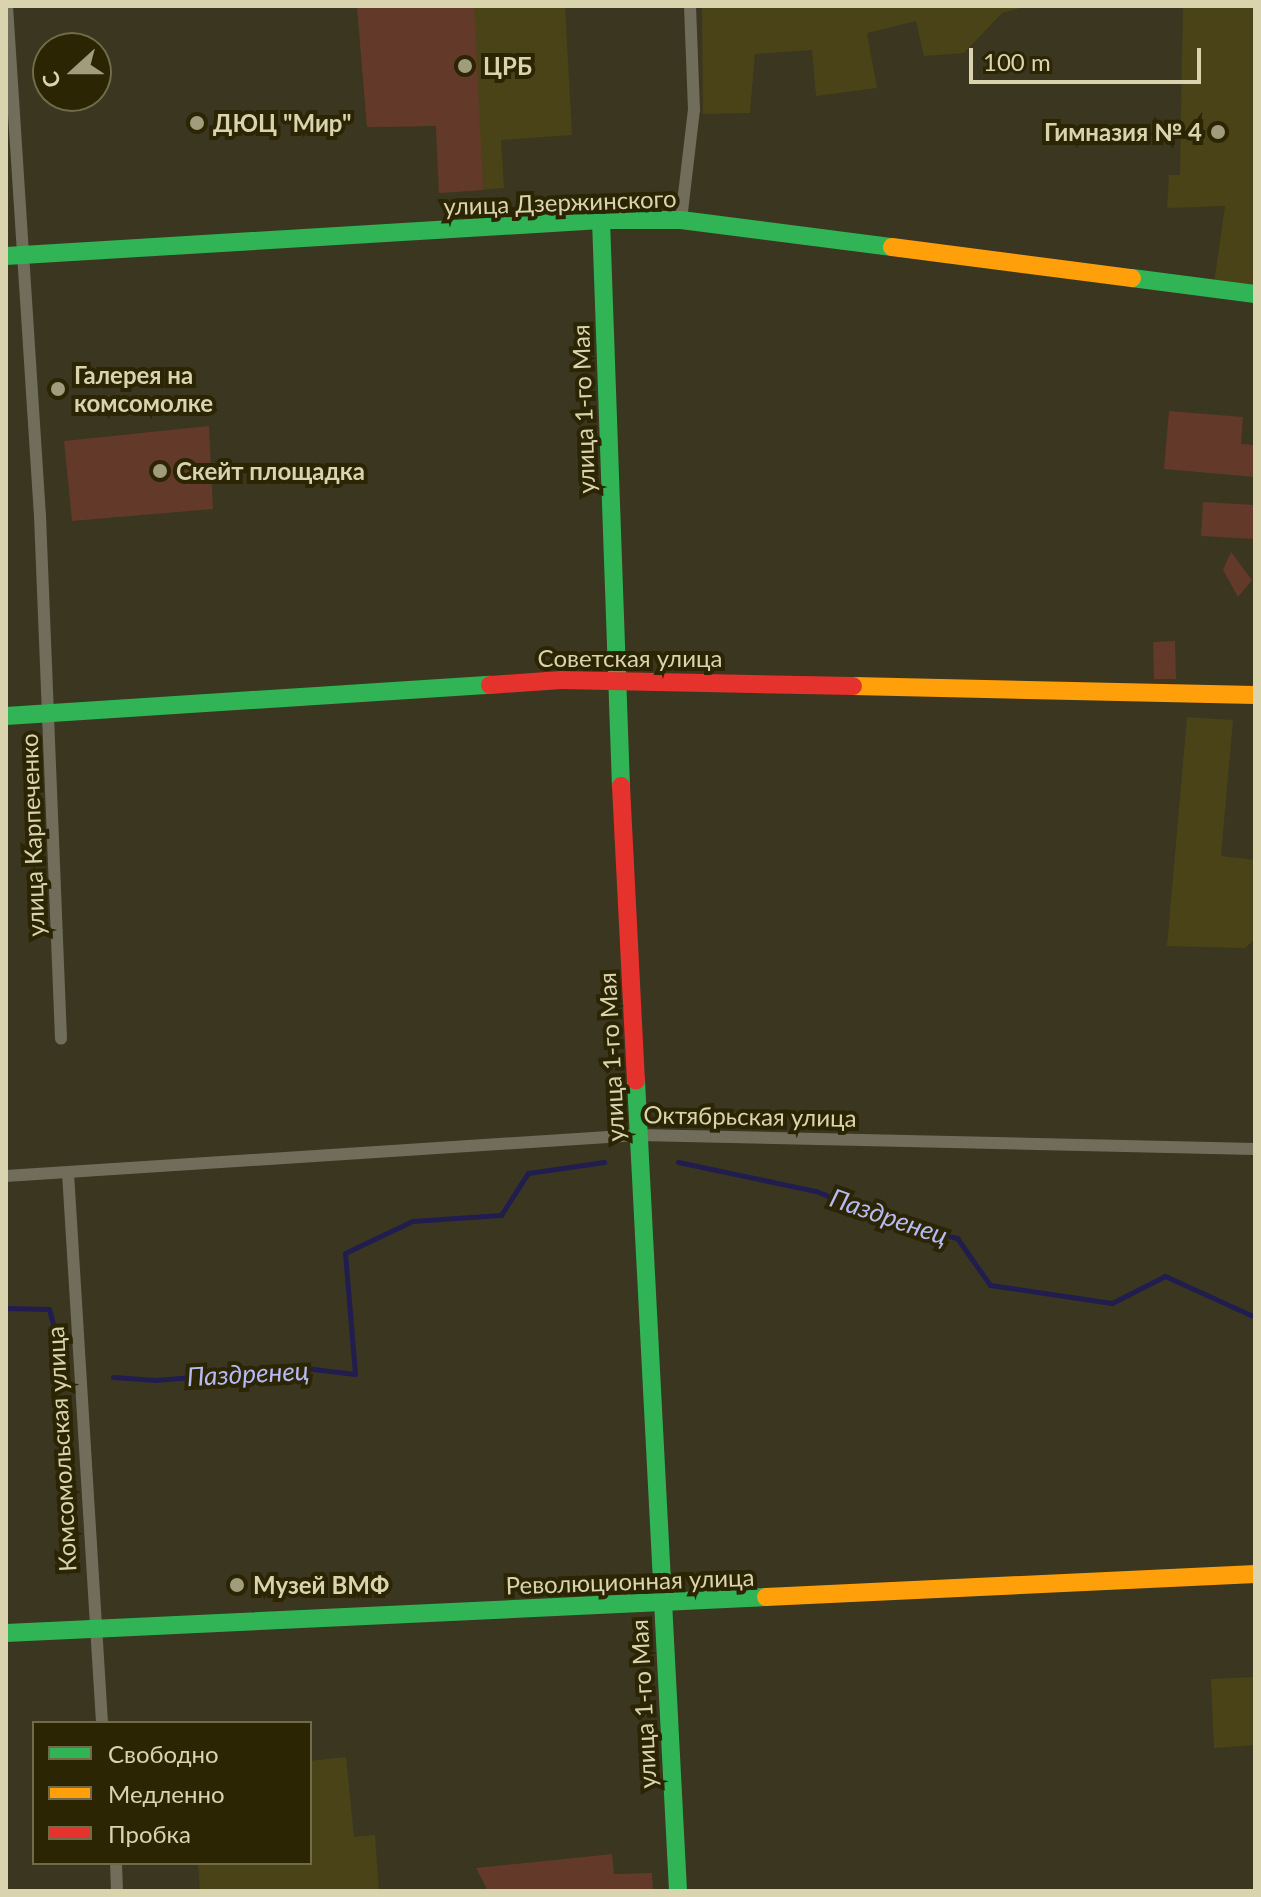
<!DOCTYPE html>
<html>
<head>
<meta charset="utf-8">
<style>
	body { margin:0 }
	#map { position:relative; width:1261px; height:1897px; overflow:hidden; background:#3a3620; font-family:Lato,sans-serif }
	div>[style] { position:absolute }
	.built>* { inset:0; background:#4a4318 }
	.green>* { inset:0; background:#633929 }
	.stream>* { height:5px; margin:-2.5px; padding:0 2.5px; transform-origin:2.5px; border-radius:2.5px; background:#211e4f }
	.street>* { height:12px; margin:-6px; padding:0 6px; transform-origin:6px; border-radius:6px; background:#706d5a }
	.fast>* { height:18px; margin:-9px; padding:0 9px; transform-origin:9px; border-radius:9px; background:#30b455 }
	.slow>* { height:18px; margin:-9px; padding:0 9px; transform-origin:9px; border-radius:9px; background:#ff9f0a }
	.jam>* { height:18px; margin:-9px; padding:0 9px; transform-origin:9px; border-radius:9px; background:#e5322d }
	.dots>* { width:22px; height:22px; translate:-50% -50%; box-sizing:border-box; border:4px solid #2b2504; border-radius:50% }
	span { translate:-50% -50%; white-space:nowrap; text-align:center; line-height:1.15; -webkit-text-stroke:8px #2b2504; paint-order:stroke }
	.poi-label { font-size:24px; color:#d9d3ae; font-weight:700 }
	.left { translate:0 -50%; text-align:left }
	.right { translate:-100% -50%; text-align:right }
	.street-label { font-size:24px; color:#d9d3ae }
	.water-label { font-size:26px; color:#b5bbf2; font-style:italic }
	.frame { position:absolute; inset:0; border:8px solid #d9d3ae; pointer-events:none }
	.legend { position:absolute; left:32px; top:1721px; width:280px; height:144px; box-sizing:border-box; background:#2b2504; border:2px solid #716b48; margin:0; padding:10px 14px; list-style:none; font-size:24px; color:#d9d3ae }
	.legend li { display:flex; align-items:center; gap:16px; height:40px }
	.legend b { width:40px; border:2px solid #716b48 }
	.north { position:absolute; left:32px; top:32px; width:80px; height:80px; box-sizing:border-box; background:#2b2504; border:2px solid #716b48; border-radius:50%; rotate:249deg; font-size:22px; font-weight:700; line-height:32px; text-align:center; color:#d9d3ae }
	.north::after { content:''; display:block; margin:auto; width:28px; height:36px; background:#a19c7c; clip-path:polygon(50% 0,100% 100%,50% 72%,0 100%) }
	.scale { position:absolute; left:969px; top:48px; width:232px; height:36px; box-sizing:border-box; border:4px solid #d9d3ae; border-top:0; padding-left:10px; font-size:24px; line-height:28px; white-space:nowrap; color:#d9d3ae; -webkit-text-stroke:6px #2b2504; paint-order:stroke }
</style>
</head>
<body>
<div id="map">
	<div class="built">
		<div style="clip-path:polygon(357px 6px,565px 6px,572px 135px,501px 140px,504px 188px,439px 193px,436px 126px,367px 127px)"></div>
		<div style="clip-path:polygon(702px 6px,1029px 6px,1002px 13px,964px 53px,924px 56px,916px 21px,867px 33px,877px 88px,816px 96px,812px 50px,755px 54px,750px 113px,703px 114px)"></div>
		<div style="clip-path:polygon(1183px 6px,1255px 6px,1255px 289px,1214px 284px,1225px 206px,1167px 208px,1169px 175px,1180px 175px)"></div>
		<div style="clip-path:polygon(1187px 717px,1233px 720px,1221px 856px,1255px 860px,1255px 939px,1245px 948px,1167px 946px)"></div>
		<div style="clip-path:polygon(1255px 1677px,1255px 1745px,1214px 1748px,1211px 1679px)"></div>
		<div style="clip-path:polygon(346px 1757px,354px 1837px,375px 1835px,379px 1891px,200px 1891px,198px 1863px,310px 1863px,310px 1761px)"></div>
	</div>
	<div class="green">
		<div style="clip-path:polygon(357px 6px,474px 6px,483px 190px,439px 193px,436px 126px,367px 127px)"></div>
		<div style="clip-path:polygon(1169px 411px,1243px 417px,1241px 444px,1255px 445px,1255px 477px,1164px 469px)"></div>
		<div style="clip-path:polygon(209px 426px,213px 509px,72px 521px,64px 441px)"></div>
		<div style="clip-path:polygon(1203px 502px,1255px 505px,1255px 539px,1201px 536px)"></div>
		<div style="clip-path:polygon(1231px 552px,1252px 580px,1238px 597px,1223px 570px)"></div>
		<div style="clip-path:polygon(1175px 641px,1176px 679px,1154px 679px,1153px 642px)"></div>
		<div style="clip-path:polygon(612px 1854px,614px 1874px,652px 1873px,653px 1891px,488px 1891px,476px 1868px)"></div>
	</div>
	<div class="stream">
		<div style="left:678px;top:1162px;width:141px;rotate:11.9deg"></div>
		<div style="left:816px;top:1191px;width:87px;rotate:22.4deg"></div>
		<div style="left:896px;top:1224px;width:63px;rotate:12.9deg"></div>
		<div style="left:957px;top:1238px;width:57px;rotate:54.9deg"></div>
		<div style="left:990px;top:1285px;width:123px;rotate:8.4deg"></div>
		<div style="left:1112px;top:1303px;width:59px;rotate:-27deg"></div>
		<div style="left:1165px;top:1276px;width:99px;rotate:24.5deg"></div>
		<div style="left:6px;top:1308px;width:43px;rotate:1.3deg"></div>
		<div style="left:49px;top:1309px;width:62px;rotate:75.1deg"></div>
		<div style="left:113px;top:1377px;width:42px;rotate:4.1deg"></div>
		<div style="left:155px;top:1380px;width:150px;rotate:-4.6deg"></div>
		<div style="left:305px;top:1368px;width:50px;rotate:6.8deg"></div>
		<div style="left:355px;top:1374px;width:121px;rotate:-94.7deg"></div>
		<div style="left:345px;top:1253px;width:74px;rotate:-25.5deg"></div>
		<div style="left:412px;top:1221px;width:89px;rotate:-3.9deg"></div>
		<div style="left:501px;top:1215px;width:50px;rotate:-57.3deg"></div>
		<div style="left:528px;top:1173px;width:77px;rotate:-8.2deg"></div>
	</div>
	<div class="street">
		<div style="left:7px;top:6px;width:511px;rotate:86.3deg"></div>
		<div style="left:40px;top:516px;width:523px;rotate:87.7deg"></div>
		<div style="left:681px;top:220px;width:111px;rotate:-83.3deg"></div>
		<div style="left:694px;top:110px;width:104px;rotate:-92.2deg"></div>
		<div style="left:68px;top:1173px;width:551px;rotate:86.46deg"></div>
		<div style="left:6px;top:1176px;width:634px;rotate:-3.71deg"></div>
		<div style="left:639px;top:1135px;width:616px;rotate:1.3deg"></div>
		<div style="left:116px;top:1863px;width:28px;rotate:88deg"></div>
	</div>
	<div class="fast">
		<div style="left:601px;top:220px;width:566px;rotate:87.98deg"></div>
		<div style="left:6px;top:256px;width:596px;rotate:-3.46deg"></div>
		<div style="left:601px;top:220px;width:80px"></div>
		<div style="left:681px;top:220px;width:213px;rotate:7.3deg"></div>
		<div style="left:1132px;top:278px;width:124px;rotate:7.4deg"></div>
		<div style="left:6px;top:716px;width:485px;rotate:-3.7deg"></div>
		<div style="left:636px;top:1081px;width:811px;rotate:87.03deg"></div>
		<div style="left:6px;top:1633px;width:761px;rotate:-2.71deg"></div>
	</div>
	<div class="slow">
		<div style="left:892px;top:247px;width:242px;rotate:7.4deg"></div>
		<div style="left:853px;top:686px;width:402px;rotate:1.3deg"></div>
		<div style="left:766px;top:1597px;width:490px;rotate:-2.7deg"></div>
	</div>
	<div class="jam">
		<div style="left:490px;top:685px;width:71px;rotate:-4deg"></div>
		<div style="left:561px;top:680px;width:292px;rotate:1.2deg"></div>
		<div style="left:621px;top:786px;width:295px;rotate:87.1deg"></div>
	</div>
	<div class="dots">
		<div style="left:465px;top:66px;background:#a19c7c"></div>
		<div style="left:197px;top:123px;background:#a19c7c"></div>
		<div style="left:1218px;top:132px;background:#a19c7c"></div>
		<div style="left:58px;top:389px;background:#a19c7c"></div>
		<div style="left:160px;top:471px;background:#a19c7c"></div>
		<div style="left:237px;top:1585px;background:#a19c7c"></div>
	</div>
	<div class="poi-label">
		<span class="left" style="left:483px;top:66px">ЦРБ</span>
		<span class="left" style="left:213px;top:123px">ДЮЦ "Мир"</span>
		<span class="right" style="left:1202px;top:132px">Гимназия № 4</span>
		<span class="left" style="left:74px;top:389px">Галерея на<br>комсомолке</span>
		<span class="left" style="left:176px;top:471px">Скейт площадка</span>
		<span class="left" style="left:253px;top:1585px">Музей ВМФ</span>
	</div>
	<div class="street-label">
		<span style="left:560px;top:202px;rotate:-2deg">улица Дзержинского</span>
		<span style="left:583px;top:409px;rotate:-92deg">улица 1-го Мая</span>
		<span style="left:630px;top:658px">Советская улица</span>
		<span style="left:32px;top:835px;rotate:-92deg">улица Карпеченко</span>
		<span style="left:611px;top:1057px;rotate:-93deg">улица 1-го Мая</span>
		<span style="left:750px;top:1116px;rotate:1deg">Октябрьская улица</span>
		<span style="left:61px;top:1449px;rotate:-93deg">Комсомольская улица</span>
		<span style="left:630px;top:1581px;rotate:-2deg">Революционная улица</span>
		<span style="left:643px;top:1704px;rotate:-93deg">улица 1-го Мая</span>
	</div>
	<div class="water-label">
		<span style="left:889px;top:1217px;rotate:19deg">Паздренец</span>
		<span style="left:248px;top:1374px;rotate:-3deg">Паздренец</span>
	</div>
	<div class="frame"></div>
	<ul class="legend">
	<li><b style="height:10px;background:#30b455"></b>Свободно</li>
	<li><b style="height:10px;background:#ff9f0a"></b>Медленно</li>
	<li><b style="height:10px;background:#e5322d"></b>Пробка</li>
	</ul>
	<div class="north">С</div>
	<div class="scale">100 m</div>
</div>
</body>
</html>
